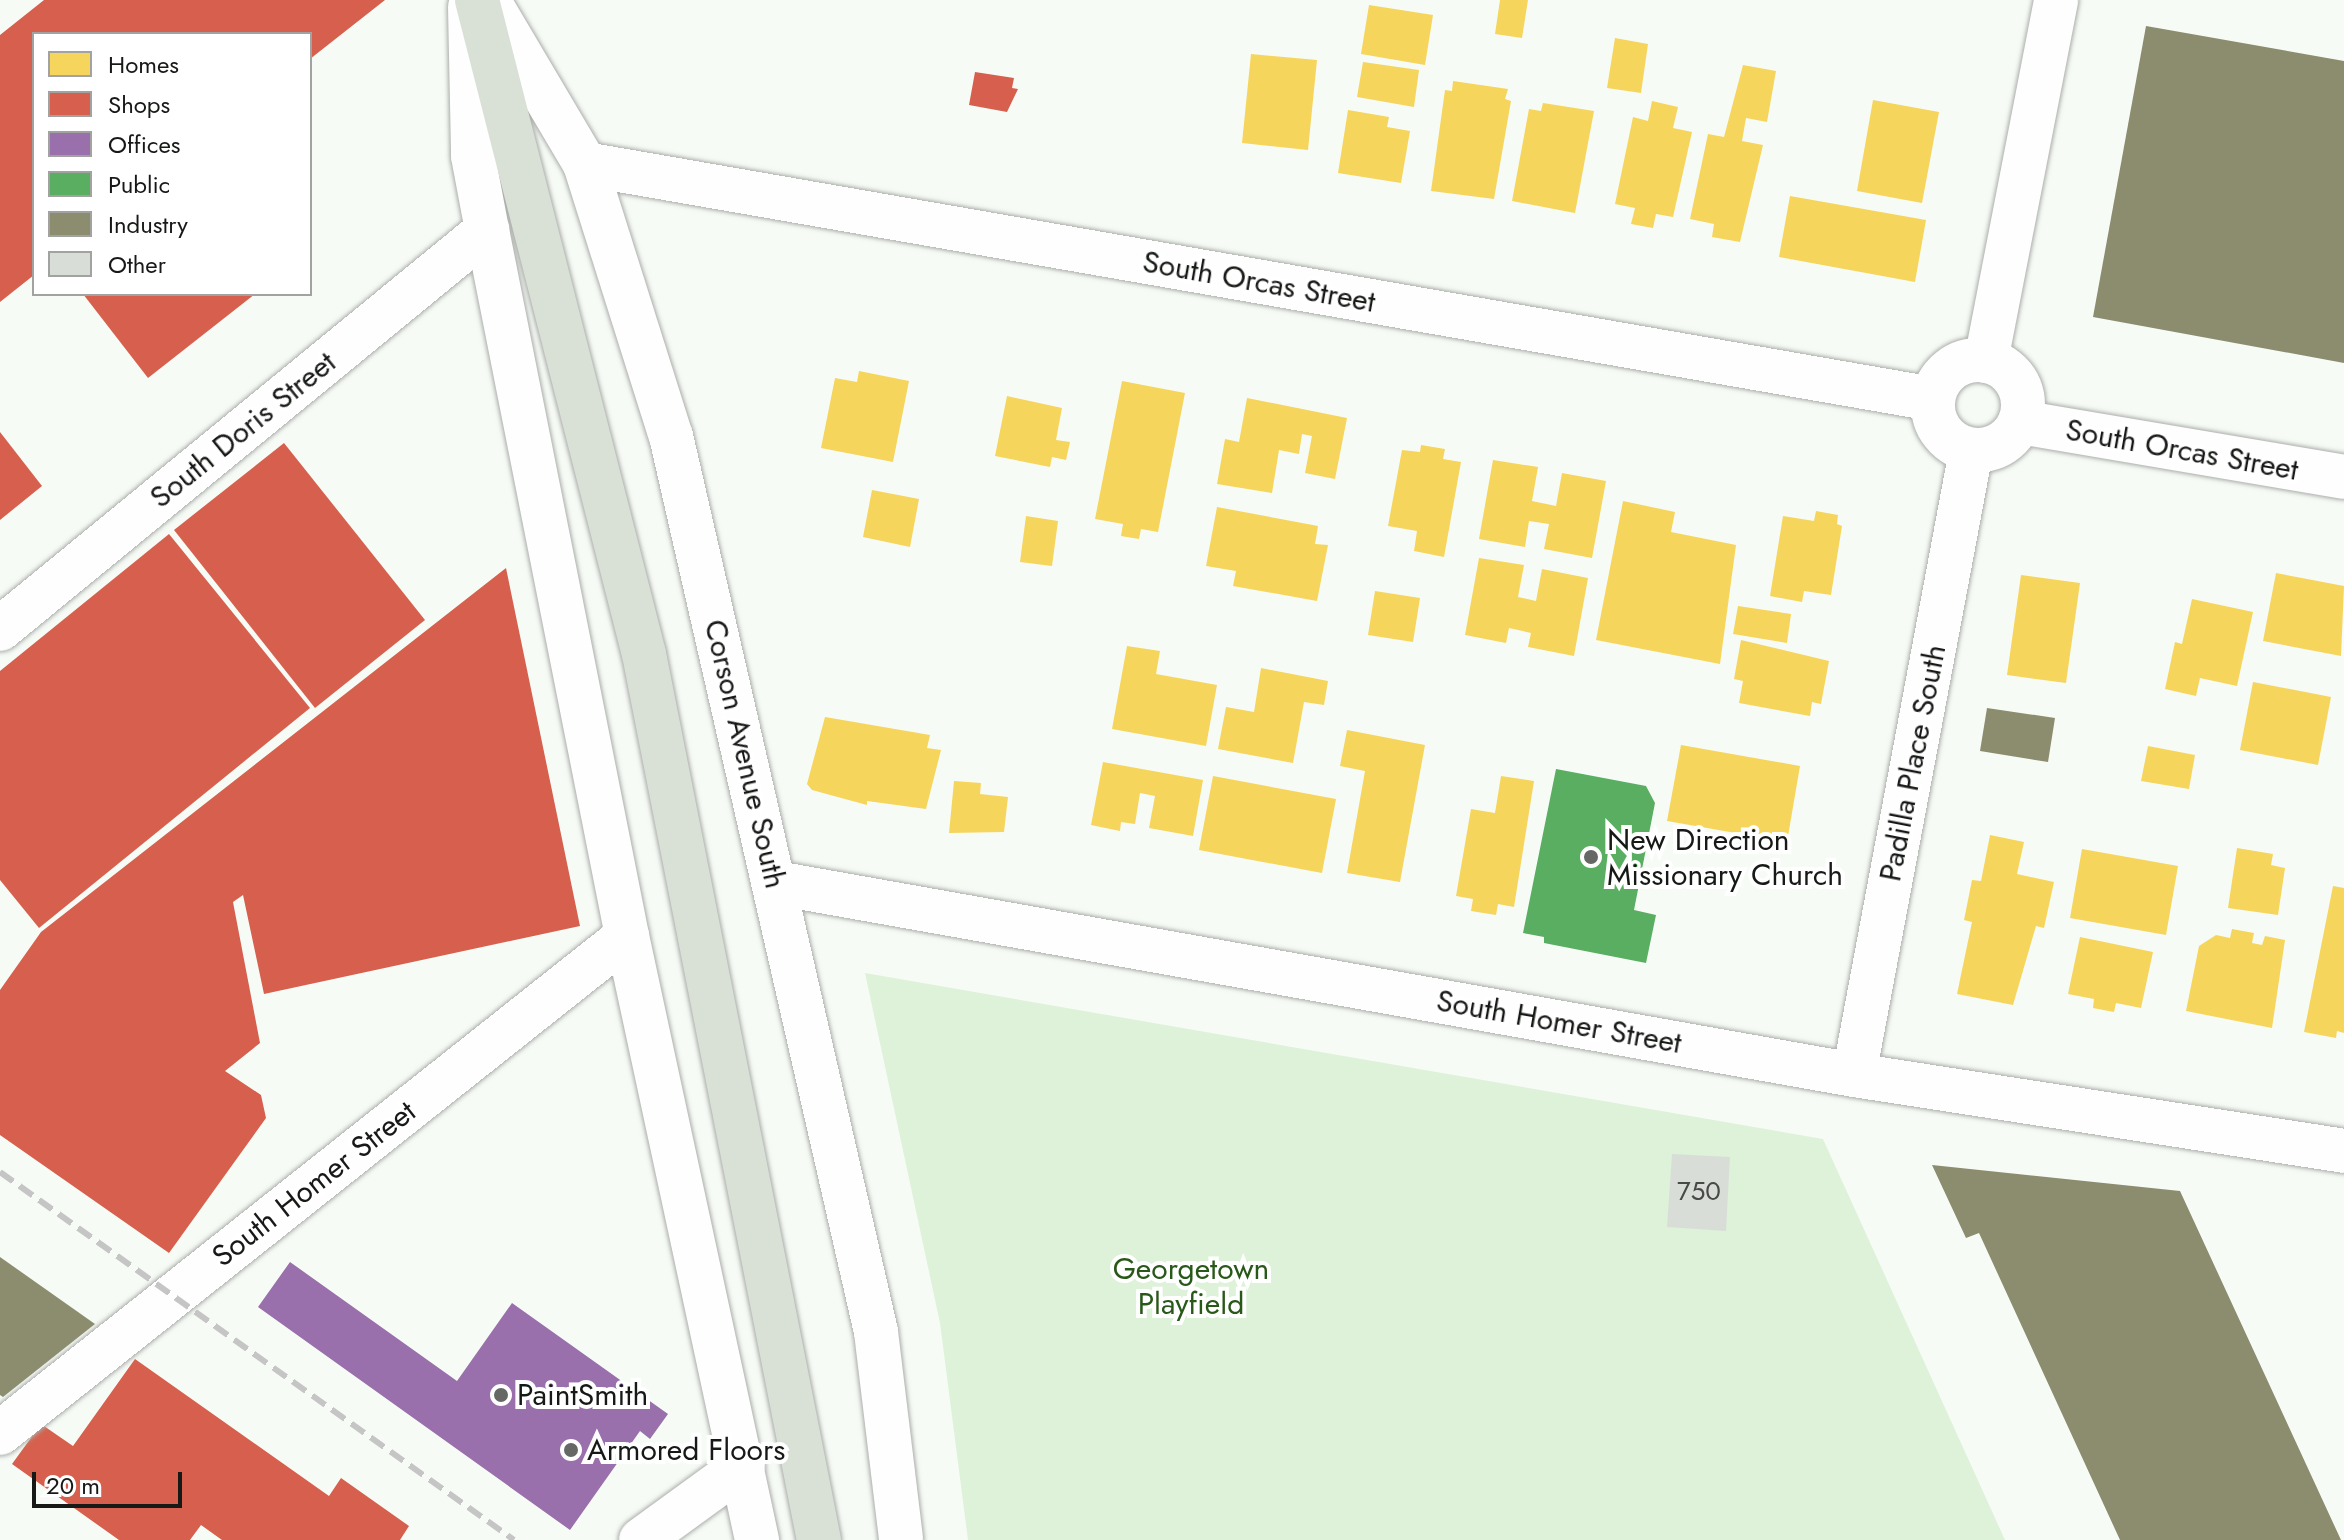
<!DOCTYPE html>
<html>
<head>
<meta charset="utf-8">
<style>
	body { margin:0 }
	#map { position:relative; width:2344px; height:1540px; overflow:hidden; background:#f7fbf6; font-family:Jost,sans-serif }
	div>[style] { position:absolute }
	.green>* { inset:0; background:#ddf2d8 }
	.homes>* { inset:0; background:#f6d55c }
	.shops>* { inset:0; background:#d6604d }
	.offices>* { inset:0; background:#9970ab }
	.public>* { inset:0; background:#5aae61 }
	.industry>* { inset:0; background:#8c8c6e }
	.building>* { inset:0; background:#d9ddd8 }
	.roads { filter:drop-shadow(0 0 2px #abaeaa) drop-shadow(0 0 2px #abaeaa) }
	.minor>* { height:44px; margin:-22px; padding:0 22px; transform-origin:22px; border-radius:22px; background:#fefefe }
	.minor>.ring { margin:-22px; padding:0; box-sizing:content-box; background:none; border:44px solid #fefefe; border-radius:50% }
	.secondary>* { height:44px; margin:-22px; padding:0 22px; transform-origin:22px; border-radius:22px; background:#fefefe }
	.motorway>* { height:44px; margin:-22px; padding:0 22px; transform-origin:22px; border-radius:22px; background:#d9e1d7 }
	.rail>* { height:6px; margin-top:-3px; transform-origin:0; background:repeating-linear-gradient(90deg,#c5c5c5 0 16px,transparent 0 24px) }
	.dots>* { width:22px; height:22px; translate:-50% -50%; box-sizing:border-box; border:4px solid #fff; border-radius:50% }
	span { translate:-50% -50%; white-space:nowrap; text-align:center; line-height:1.15; -webkit-text-stroke:8px #fff; paint-order:stroke }
	.number-label { font-size:26px; color:#474a46 }
	.number-label span { -webkit-text-stroke-width:0 }
	.street-label { font-size:30px; color:#161915 }
	.poi-label { font-size:30px; color:#161915 }
	.left { translate:0 -50%; text-align:left }
	.park-label { font-size:30px; color:#295919 }
	.legend { position:absolute; left:32px; top:32px; width:280px; height:264px; box-sizing:border-box; background:#fff; border:2px solid #a2a3a1; margin:0; padding:10px 14px; list-style:none; font-size:24px; color:#161915 }
	.legend li { display:flex; align-items:center; gap:16px; height:40px }
	.legend b { width:40px; border:2px solid #a2a3a1 }
	.scale { position:absolute; left:32px; top:1472px; width:150px; height:36px; box-sizing:border-box; border:4px solid #161915; border-top:0; padding-left:10px; font-size:24px; line-height:28px; white-space:nowrap; color:#161915; -webkit-text-stroke:6px #fff; paint-order:stroke }
</style>
</head>
<body>
<div id="map">
	<div class="green">
		<div style="clip-path:polygon(865px 973px,1823px 1139px,2005px 1540px,968px 1540px,940px 1323px)"></div>
	</div>
	<div class="homes">
		<div style="clip-path:polygon(1500px 0,1528px 0,1522px 38px,1495px 34px)"></div>
		<div style="clip-path:polygon(1369px 5px,1433px 15px,1425px 65px,1361px 54px)"></div>
		<div style="clip-path:polygon(1615px 38px,1648px 44px,1641px 93px,1607px 88px)"></div>
		<div style="clip-path:polygon(1251px 54px,1317px 60px,1308px 150px,1242px 143px)"></div>
		<div style="clip-path:polygon(1363px 62px,1419px 70px,1414px 107px,1357px 97px)"></div>
		<div style="clip-path:polygon(1743px 65px,1776px 71px,1767px 122px,1746px 118px,1742px 141px,1763px 145px,1740px 242px,1712px 237px,1714px 224px,1690px 219px,1708px 134px,1724px 137px)"></div>
		<div style="clip-path:polygon(1453px 81px,1508px 89px,1505px 99px,1511px 101px,1494px 199px,1431px 191px,1445px 90px,1452px 91px)"></div>
		<div style="clip-path:polygon(1873px 100px,1939px 112px,1922px 203px,1857px 191px)"></div>
		<div style="clip-path:polygon(1652px 101px,1678px 107px,1673px 128px,1692px 132px,1673px 217px,1656px 214px,1653px 228px,1631px 224px,1635px 208px,1615px 204px,1633px 117px,1648px 121px)"></div>
		<div style="clip-path:polygon(1543px 103px,1594px 111px,1575px 213px,1512px 201px,1529px 109px,1541px 111px)"></div>
		<div style="clip-path:polygon(1348px 110px,1389px 117px,1387px 127px,1410px 131px,1401px 183px,1338px 173px)"></div>
		<div style="clip-path:polygon(1790px 196px,1926px 220px,1915px 282px,1779px 257px)"></div>
		<div style="clip-path:polygon(859px 371px,909px 381px,893px 462px,821px 448px,835px 378px,857px 382px)"></div>
		<div style="clip-path:polygon(1122px 381px,1185px 393px,1158px 532px,1141px 529px,1139px 539px,1121px 536px,1123px 524px,1095px 519px)"></div>
		<div style="clip-path:polygon(1007px 396px,1062px 408px,1056px 440px,1070px 442px,1066px 460px,1052px 457px,1050px 467px,995px 456px)"></div>
		<div style="clip-path:polygon(1247px 398px,1347px 418px,1335px 479px,1305px 473px,1312px 436px,1302px 434px,1299px 454px,1279px 450px,1272px 493px,1217px 484px,1225px 439px,1239px 442px)"></div>
		<div style="clip-path:polygon(1421px 445px,1445px 449px,1443px 459px,1461px 462px,1444px 557px,1414px 551px,1417px 531px,1388px 526px,1402px 450px,1420px 452px)"></div>
		<div style="clip-path:polygon(1493px 460px,1538px 467px,1532px 501px,1556px 506px,1562px 473px,1606px 481px,1592px 558px,1544px 549px,1549px 524px,1529px 521px,1525px 547px,1479px 539px)"></div>
		<div style="clip-path:polygon(872px 490px,919px 499px,910px 547px,863px 537px)"></div>
		<div style="clip-path:polygon(1623px 501px,1675px 512px,1671px 532px,1736px 545px,1720px 664px,1596px 640px)"></div>
		<div style="clip-path:polygon(1217px 507px,1318px 526px,1315px 544px,1328px 545px,1317px 601px,1233px 586px,1236px 571px,1206px 566px)"></div>
		<div style="clip-path:polygon(1816px 511px,1838px 515px,1837px 524px,1842px 526px,1831px 595px,1804px 591px,1802px 602px,1770px 596px,1783px 516px,1814px 521px)"></div>
		<div style="clip-path:polygon(1026px 516px,1058px 521px,1052px 566px,1020px 562px)"></div>
		<div style="clip-path:polygon(1479px 558px,1524px 565px,1518px 597px,1536px 601px,1542px 569px,1588px 578px,1574px 656px,1528px 647px,1531px 633px,1509px 628px,1506px 643px,1465px 635px)"></div>
		<div style="clip-path:polygon(2276px 573px,2344px 586px,2341px 656px,2263px 641px)"></div>
		<div style="clip-path:polygon(2021px 575px,2080px 583px,2066px 683px,2007px 675px)"></div>
		<div style="clip-path:polygon(1375px 591px,1420px 598px,1413px 642px,1368px 635px)"></div>
		<div style="clip-path:polygon(2192px 599px,2253px 612px,2237px 686px,2200px 678px,2196px 696px,2165px 689px,2175px 642px,2182px 644px)"></div>
		<div style="clip-path:polygon(1738px 606px,1791px 614px,1787px 643px,1733px 634px)"></div>
		<div style="clip-path:polygon(1741px 640px,1829px 661px,1821px 704px,1812px 702px,1810px 716px,1739px 703px,1743px 681px,1734px 679px)"></div>
		<div style="clip-path:polygon(1127px 646px,1160px 651px,1156px 674px,1217px 685px,1206px 746px,1112px 729px)"></div>
		<div style="clip-path:polygon(1261px 668px,1328px 681px,1324px 705px,1304px 702px,1293px 763px,1218px 749px,1226px 707px,1254px 712px)"></div>
		<div style="clip-path:polygon(2253px 682px,2331px 697px,2318px 765px,2240px 750px)"></div>
		<div style="clip-path:polygon(825px 717px,930px 735px,927px 748px,941px 750px,926px 809px,867px 801px,867px 805px,812px 790px,807px 784px)"></div>
		<div style="clip-path:polygon(1347px 730px,1425px 745px,1400px 882px,1347px 873px,1365px 771px,1340px 766px)"></div>
		<div style="clip-path:polygon(1681px 745px,1800px 766px,1787px 842px,1667px 821px)"></div>
		<div style="clip-path:polygon(2148px 746px,2195px 755px,2189px 789px,2141px 781px)"></div>
		<div style="clip-path:polygon(1103px 762px,1203px 780px,1193px 836px,1149px 828px,1155px 796px,1140px 793px,1135px 824px,1121px 822px,1120px 831px,1091px 825px)"></div>
		<div style="clip-path:polygon(1213px 776px,1336px 799px,1322px 873px,1199px 850px)"></div>
		<div style="clip-path:polygon(1501px 776px,1534px 781px,1514px 907px,1498px 904px,1496px 915px,1471px 911px,1473px 899px,1456px 896px,1471px 809px,1495px 813px)"></div>
		<div style="clip-path:polygon(954px 781px,981px 783px,980px 794px,1008px 797px,1004px 832px,949px 833px)"></div>
		<div style="clip-path:polygon(1990px 835px,2024px 842px,2017px 874px,2054px 882px,2044px 928px,2036px 926px,2013px 1005px,1957px 994px,1972px 922px,1964px 920px,1972px 880px,1981px 881px)"></div>
		<div style="clip-path:polygon(2237px 848px,2273px 854px,2271px 865px,2285px 868px,2278px 915px,2228px 908px)"></div>
		<div style="clip-path:polygon(2082px 849px,2178px 866px,2166px 935px,2070px 918px)"></div>
		<div style="clip-path:polygon(2333px 886px,2344px 888px,2344px 1033px,2337px 1031px,2336px 1038px,2304px 1032px)"></div>
		<div style="clip-path:polygon(2232px 929px,2254px 933px,2252px 943px,2262px 945px,2265px 936px,2285px 940px,2272px 1028px,2186px 1011px,2199px 946px,2216px 935px,2230px 938px)"></div>
		<div style="clip-path:polygon(2080px 937px,2153px 952px,2141px 1008px,2116px 1003px,2114px 1012px,2093px 1008px,2094px 999px,2068px 994px)"></div>
	</div>
	<div class="shops">
		<div style="clip-path:polygon(44px 0,385px 0,310px 59px,310px 34px,34px 34px,34px 275px,0 302px,0 35px)"></div>
		<div style="clip-path:polygon(975px 72px,1014px 78px,1012px 88px,1018px 89px,1007px 112px,969px 105px)"></div>
		<div style="clip-path:polygon(83px 294px,255px 294px,148px 378px)"></div>
		<div style="clip-path:polygon(0 432px,42px 486px,0 520px)"></div>
		<div style="clip-path:polygon(284px 443px,425px 620px,315px 708px,174px 530px)"></div>
		<div style="clip-path:polygon(169px 534px,310px 708px,39px 928px,0 880px,0 671px)"></div>
		<div style="clip-path:polygon(506px 568px,580px 926px,264px 994px,243px 895px,233px 902px,260px 1043px,225px 1071px,261px 1095px,266px 1118px,169px 1253px,0 1135px,0 990px,41px 932px)"></div>
		<div style="clip-path:polygon(135px 1359px,329px 1496px,341px 1478px,409px 1526px,400px 1540px,222px 1540px,201px 1525px,190px 1540px,119px 1540px,12px 1464px,41px 1424px,73px 1446px)"></div>
	</div>
	<div class="offices">
		<div style="clip-path:polygon(290px 1262px,457px 1381px,512px 1303px,668px 1414px,650px 1439px,640px 1431px,570px 1530px,258px 1307px)"></div>
	</div>
	<div class="public">
		<div style="clip-path:polygon(1556px 769px,1646px 786px,1655px 803px,1634px 910px,1656px 915px,1646px 963px,1544px 943px,1544px 937px,1523px 933px)"></div>
	</div>
	<div class="industry">
		<div style="clip-path:polygon(2146px 26px,2344px 61px,2344px 363px,2093px 317px)"></div>
		<div style="clip-path:polygon(1987px 708px,2055px 718px,2048px 762px,1980px 751px)"></div>
		<div style="clip-path:polygon(1932px 1165px,2180px 1191px,2341px 1540px,2120px 1540px,1979px 1233px,1966px 1238px)"></div>
		<div style="clip-path:polygon(0 1257px,95px 1324px,3px 1397px,0 1395px)"></div>
	</div>
	<div class="building">
		<div style="clip-path:polygon(1672px 1154px,1730px 1157px,1726px 1231px,1667px 1227px)"></div>
	</div>
	<div class="roads">
		<div class="minor">
			<div style="left:585px;top:164px;width:1368px;rotate:9.89deg"></div>
			<div class="ring" style="left:1933px;top:360px;width:46px;height:46px"></div>
			<div style="left:1986px;top:361px;width:368px;rotate:-79deg"></div>
			<div style="left:2020px;top:422px;width:329px;rotate:9.6deg"></div>
			<div style="left:0;top:629px;width:630px;rotate:-39.33deg"></div>
			<div style="left:776px;top:883px;width:1095px;rotate:10.1deg"></div>
			<div style="left:1854px;top:1075px;width:496px;rotate:8.8deg"></div>
			<div style="left:1854px;top:1075px;width:635px;rotate:-79.38deg"></div>
			<div style="left:0;top:1433px;width:800px;rotate:-38.4deg"></div>
			<div style="left:641px;top:1540px;width:126px;rotate:-36deg"></div>
		</div>
		<div class="secondary">
			<div style="left:488px;top:0;width:191px;rotate:59.4deg"></div>
			<div style="left:585px;top:164px;width:285px;rotate:72.5deg"></div>
			<div style="left:671px;top:436px;width:919px;rotate:77.11deg"></div>
			<div style="left:876px;top:1332px;width:209px;rotate:83.1deg"></div>
			<div style="left:470px;top:7px;width:149px;rotate:88.8deg"></div>
			<div style="left:473px;top:156px;width:75px;rotate:79.3deg"></div>
			<div style="left:487px;top:230px;width:720px;rotate:78.78deg"></div>
			<div style="left:627px;top:936px;width:618px;rotate:77.85deg"></div>
		</div>
		<div class="motorway">
			<div style="left:477px;top:0;width:675px;rotate:75.68deg"></div>
			<div style="left:644px;top:654px;width:903px;rotate:78.83deg"></div>
		</div>
	</div>
	<div class="rail">
		<div style="left:0;top:1172px;width:632px;rotate:35.6deg"></div>
	</div>
	<div class="dots">
		<div style="left:1591px;top:857px;background:#656864"></div>
		<div style="left:501px;top:1395px;background:#656864"></div>
		<div style="left:571px;top:1450px;background:#656864"></div>
	</div>
	<div class="number-label">
		<span style="left:1699px;top:1192px">750</span>
	</div>
	<div class="street-label">
		<span style="left:1259px;top:282px;rotate:10deg">South Orcas Street</span>
		<span style="left:243px;top:430px;rotate:-39deg">South Doris Street</span>
		<span style="left:2182px;top:450px;rotate:10deg">South Orcas Street</span>
		<span style="left:745px;top:754px;rotate:77deg">Corson Avenue South</span>
		<span style="left:1913px;top:763px;rotate:-79deg">Padilla Place South</span>
		<span style="left:1559px;top:1022px;rotate:10deg">South Homer Street</span>
		<span style="left:314px;top:1184px;rotate:-38deg">South Homer Street</span>
	</div>
	<div class="poi-label">
		<span class="left" style="left:1607px;top:857px">New Direction<br>Missionary Church</span>
		<span class="left" style="left:517px;top:1395px">PaintSmith</span>
		<span class="left" style="left:587px;top:1450px">Armored Floors</span>
	</div>
	<div class="park-label">
		<span style="left:1191px;top:1286px">Georgetown<br>Playfield</span>
	</div>
	<ul class="legend">
	<li><b style="height:22px;background:#f6d55c"></b>Homes</li>
	<li><b style="height:22px;background:#d6604d"></b>Shops</li>
	<li><b style="height:22px;background:#9970ab"></b>Offices</li>
	<li><b style="height:22px;background:#5aae61"></b>Public</li>
	<li><b style="height:22px;background:#8c8c6e"></b>Industry</li>
	<li><b style="height:22px;background:#d9ddd8"></b>Other</li>
	</ul>
	<div class="scale">20 m</div>
</div>
</body>
</html>
